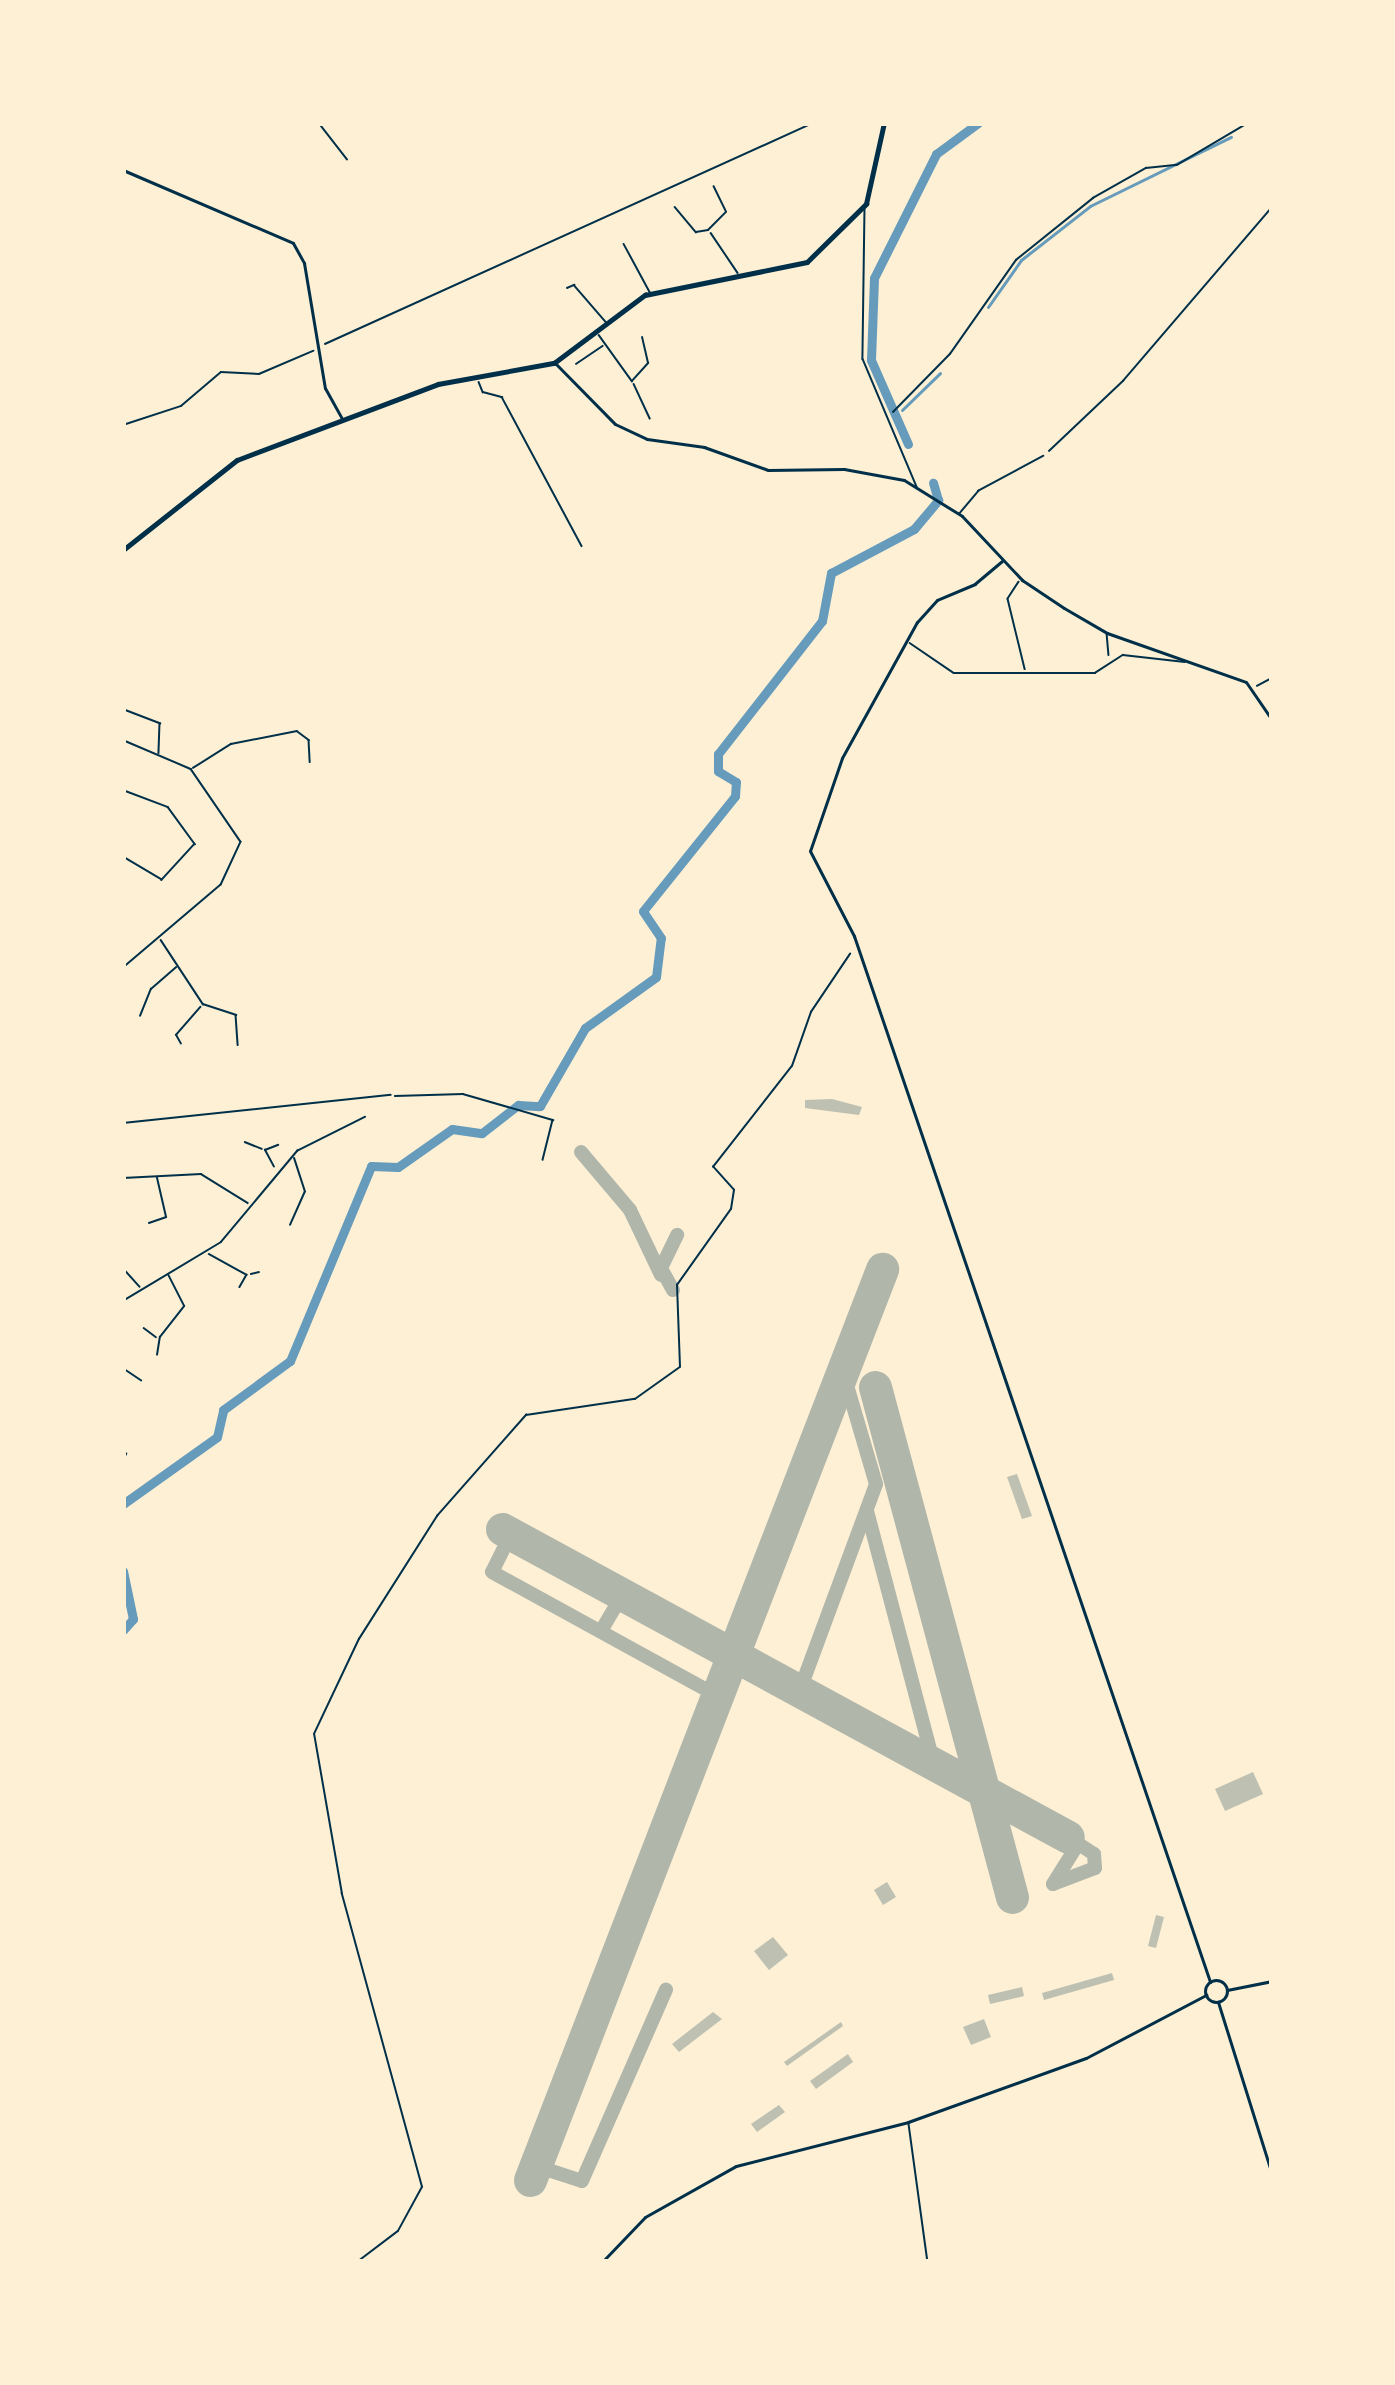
<!DOCTYPE html>
<html>
<head>
<meta charset="utf-8">
<style>
	body { margin:0 }
	#map { position:relative; width:1395px; height:2385px; overflow:hidden; background:#fdf0d5; font-family:Roboto,sans-serif }
	div>[style] { position:absolute }
	.stream>* { height:3px; margin:-1.5px; padding:0 1.5px; transform-origin:1.5px; border-radius:1.5px; background:#669bbc }
	.river>* { height:9px; margin:-4.5px; padding:0 4.5px; transform-origin:4.5px; border-radius:4.5px; background:#669bbc }
	.taxiway>* { height:14px; margin:-7px; padding:0 7px; transform-origin:7px; border-radius:7px; background:#b1b6ab }
	.runway>* { height:33px; margin:-16.5px; padding:0 16.5px; transform-origin:16.5px; border-radius:16.5px; background:#b1b6ab }
	.building>* { inset:0; background:#bec0b2 }
	.path>* { height:1.5px; margin:-0.75px; padding:0 0.75px; transform-origin:0.75px; border-radius:0.75px; background:#003049 }
	.service>* { height:1.5px; margin:-0.75px; padding:0 0.75px; transform-origin:0.75px; border-radius:0.75px; background:#003049 }
	.minor>* { height:1.5px; margin:-0.75px; padding:0 0.75px; transform-origin:0.75px; border-radius:0.75px; background:#003049 }
	.tertiary>* { height:3px; margin:-1.5px; padding:0 1.5px; transform-origin:1.5px; border-radius:1.5px; background:#003049 }
	.tertiary>.ring { margin:-1.5px; padding:0; box-sizing:content-box; background:none; border:3px solid #003049; border-radius:50% }
	.primary>* { height:4.5px; margin:-2.25px; padding:0 2.25px; transform-origin:2.25px; border-radius:2.25px; background:#003049 }
	span { translate:-50% -50%; white-space:nowrap; text-align:center; line-height:1.15; -webkit-text-stroke:12px #fdf0d5; paint-order:stroke }
	.frame { position:absolute; inset:0; border:126px solid #fdf0d5; pointer-events:none }
</style>
</head>
<body>
<div id="map">
	<div class="stream">
		<div style="left:988px;top:307px;width:57px;rotate:-54.9deg"></div>
		<div style="left:1021px;top:260px;width:88px;rotate:-38deg"></div>
		<div style="left:1090px;top:206px;width:157px;rotate:-26.1deg"></div>
		<div style="left:902px;top:410px;width:53px;rotate:-44.2deg"></div>
	</div>
	<div class="river">
		<div style="left:908px;top:444px;width:92px;rotate:-113.8deg"></div>
		<div style="left:871px;top:360px;width:82px;rotate:-87.9deg"></div>
		<div style="left:874px;top:278px;width:139px;rotate:-63.4deg"></div>
		<div style="left:936px;top:154px;width:52px;rotate:-36.4deg"></div>
		<div style="left:123px;top:1504px;width:115px;rotate:-35.5deg"></div>
		<div style="left:217px;top:1437px;width:28px;rotate:-77deg"></div>
		<div style="left:223px;top:1410px;width:83px;rotate:-36.2deg"></div>
		<div style="left:290px;top:1361px;width:211px;rotate:-67.4deg"></div>
		<div style="left:371px;top:1166px;width:27px;rotate:2deg"></div>
		<div style="left:398px;top:1167px;width:66px;rotate:-35.1deg"></div>
		<div style="left:452px;top:1129px;width:30px;rotate:8deg"></div>
		<div style="left:482px;top:1133px;width:46px;rotate:-37.9deg"></div>
		<div style="left:518px;top:1105px;width:22px;rotate:3deg"></div>
		<div style="left:540px;top:1106px;width:90px;rotate:-60deg"></div>
		<div style="left:585px;top:1028px;width:87px;rotate:-35.7deg"></div>
		<div style="left:656px;top:977px;width:39px;rotate:-83deg"></div>
		<div style="left:661px;top:938px;width:32px;rotate:-124deg"></div>
		<div style="left:643px;top:911px;width:147px;rotate:-51.3deg"></div>
		<div style="left:735px;top:796px;width:14px;rotate:-86deg"></div>
		<div style="left:736px;top:782px;width:21px;rotate:-149deg"></div>
		<div style="left:718px;top:771px;width:17px;rotate:-90deg"></div>
		<div style="left:718px;top:754px;width:169px;rotate:-52deg"></div>
		<div style="left:822px;top:621px;width:49px;rotate:-79.4deg"></div>
		<div style="left:831px;top:573px;width:94px;rotate:-27.9deg"></div>
		<div style="left:914px;top:529px;width:38px;rotate:-50deg"></div>
		<div style="left:938px;top:500px;width:18px;rotate:-106deg"></div>
		<div style="left:123px;top:1571px;width:49px;rotate:78.2deg"></div>
		<div style="left:133px;top:1619px;width:15px;rotate:132deg"></div>
	</div>
	<div class="taxiway">
		<div style="left:581px;top:1152px;width:76px;rotate:49.8deg"></div>
		<div style="left:630px;top:1210px;width:72px;rotate:64.5deg"></div>
		<div style="left:673px;top:1290px;width:25px;rotate:-119deg"></div>
		<div style="left:661px;top:1268px;width:37px;rotate:-64deg"></div>
		<div style="left:867px;top:1511px;width:259px;rotate:75.2deg"></div>
		<div style="left:511px;top:1534px;width:42px;rotate:116.6deg"></div>
		<div style="left:492px;top:1572px;width:261px;rotate:28.8deg"></div>
		<div style="left:601px;top:1631px;width:45px;rotate:-59.5deg"></div>
		<div style="left:801px;top:1687px;width:216px;rotate:-69.7deg"></div>
		<div style="left:876px;top:1484px;width:117px;rotate:-106.4deg"></div>
		<div style="left:1053px;top:1884px;width:45px;rotate:-20.9deg"></div>
		<div style="left:1095px;top:1868px;width:14px;rotate:-94deg"></div>
		<div style="left:1094px;top:1854px;width:31px;rotate:-147deg"></div>
		<div style="left:1053px;top:1884px;width:47px;rotate:-58deg"></div>
		<div style="left:536px;top:2166px;width:48px;rotate:18.1deg"></div>
		<div style="left:582px;top:2181px;width:209px;rotate:-66.3deg"></div>
	</div>
	<div class="runway">
		<div style="left:875px;top:1387px;width:528px;rotate:74.96deg"></div>
		<div style="left:502px;top:1529px;width:644px;rotate:28.55deg"></div>
		<div style="left:530px;top:2180px;width:977px;rotate:-68.87deg"></div>
	</div>
	<div class="building">
		<div style="clip-path:polygon(832px 1099px,862px 1107px,859px 1115px,805px 1108px,805px 1100px)"></div>
		<div style="clip-path:polygon(1017px 1474px,1032px 1516px,1022px 1519px,1007px 1477px)"></div>
		<div style="clip-path:polygon(1253px 1772px,1263px 1794px,1225px 1811px,1215px 1789px)"></div>
		<div style="clip-path:polygon(887px 1882px,896px 1897px,883px 1905px,874px 1890px)"></div>
		<div style="clip-path:polygon(1156px 1915px,1164px 1917px,1156px 1948px,1148px 1946px)"></div>
		<div style="clip-path:polygon(773px 1937px,788px 1955px,769px 1970px,754px 1951px)"></div>
		<div style="clip-path:polygon(1112px 1973px,1114px 1980px,1044px 2000px,1042px 1993px)"></div>
		<div style="clip-path:polygon(1022px 1987px,1024px 1996px,990px 2004px,988px 1995px)"></div>
		<div style="clip-path:polygon(713px 2012px,722px 2019px,679px 2052px,672px 2044px)"></div>
		<div style="clip-path:polygon(984px 2019px,991px 2037px,971px 2045px,963px 2027px)"></div>
		<div style="clip-path:polygon(841px 2022px,843px 2026px,787px 2066px,784px 2062px)"></div>
		<div style="clip-path:polygon(848px 2054px,853px 2062px,816px 2089px,810px 2081px)"></div>
		<div style="clip-path:polygon(779px 2105px,785px 2112px,757px 2132px,751px 2124px)"></div>
	</div>
	<div class="path">
		<div style="left:319px;top:123px;width:46px;rotate:52.1deg"></div>
		<div style="left:325px;top:344px;width:536px;rotate:-24.36deg"></div>
		<div style="left:893px;top:412px;width:81px;rotate:-45.5deg"></div>
		<div style="left:950px;top:354px;width:115px;rotate:-54.9deg"></div>
		<div style="left:1016px;top:260px;width:99px;rotate:-38.8deg"></div>
		<div style="left:1093px;top:198px;width:61px;rotate:-29.5deg"></div>
		<div style="left:1146px;top:168px;width:31px;rotate:-6deg"></div>
		<div style="left:1177px;top:165px;width:82px;rotate:-30.6deg"></div>
		<div style="left:123px;top:425px;width:61px;rotate:-18.1deg"></div>
		<div style="left:181px;top:406px;width:52px;rotate:-40.4deg"></div>
		<div style="left:221px;top:372px;width:38px;rotate:3deg"></div>
		<div style="left:259px;top:374px;width:59px;rotate:-23.1deg"></div>
		<div style="left:1049px;top:451px;width:102px;rotate:-43.4deg"></div>
		<div style="left:1123px;top:381px;width:229px;rotate:-49.4deg"></div>
		<div style="left:1257px;top:686px;width:17px;rotate:-28deg"></div>
		<div style="left:357px;top:2262px;width:51px;rotate:-37.1deg"></div>
		<div style="left:398px;top:2231px;width:50px;rotate:-61.4deg"></div>
		<div style="left:422px;top:2187px;width:304px;rotate:-105.3deg"></div>
		<div style="left:342px;top:1894px;width:162px;rotate:-99.9deg"></div>
		<div style="left:314px;top:1734px;width:105px;rotate:-64.7deg"></div>
		<div style="left:359px;top:1639px;width:146px;rotate:-57.6deg"></div>
		<div style="left:437px;top:1516px;width:135px;rotate:-48.6deg"></div>
		<div style="left:526px;top:1415px;width:110px;rotate:-8.4deg"></div>
		<div style="left:635px;top:1399px;width:55px;rotate:-35.4deg"></div>
		<div style="left:680px;top:1367px;width:82px;rotate:-92.1deg"></div>
		<div style="left:677px;top:1285px;width:93px;rotate:-54.6deg"></div>
		<div style="left:731px;top:1209px;width:19px;rotate:-81deg"></div>
		<div style="left:734px;top:1190px;width:31px;rotate:-132deg"></div>
		<div style="left:713px;top:1167px;width:128px;rotate:-52deg"></div>
		<div style="left:792px;top:1066px;width:57px;rotate:-70.6deg"></div>
		<div style="left:811px;top:1012px;width:70px;rotate:-56.1deg"></div>
	</div>
	<div class="service">
		<div style="left:479px;top:382px;width:11px;rotate:68deg"></div>
		<div style="left:483px;top:392px;width:20px;rotate:15deg"></div>
		<div style="left:502px;top:397px;width:169px;rotate:61.8deg"></div>
		<div style="left:959px;top:514px;width:30px;rotate:-50deg"></div>
		<div style="left:978px;top:491px;width:74px;rotate:-28.3deg"></div>
		<div style="left:395px;top:1096px;width:68px;rotate:-1.7deg"></div>
		<div style="left:463px;top:1094px;width:94px;rotate:16.1deg"></div>
		<div style="left:553px;top:1120px;width:41px;rotate:104deg"></div>
	</div>
	<div class="minor">
		<div style="left:675px;top:207px;width:33px;rotate:50deg"></div>
		<div style="left:696px;top:232px;width:12px;rotate:-9deg"></div>
		<div style="left:708px;top:230px;width:25px;rotate:-45deg"></div>
		<div style="left:726px;top:212px;width:28px;rotate:-116deg"></div>
		<div style="left:865px;top:208px;width:151px;rotate:90.8deg"></div>
		<div style="left:863px;top:359px;width:139px;rotate:67.1deg"></div>
		<div style="left:711px;top:233px;width:48px;rotate:56deg"></div>
		<div style="left:624px;top:244px;width:55px;rotate:61.6deg"></div>
		<div style="left:567px;top:288px;width:8px;rotate:-23deg"></div>
		<div style="left:574px;top:285px;width:49px;rotate:49.1deg"></div>
		<div style="left:599px;top:335px;width:57px;rotate:54.3deg"></div>
		<div style="left:632px;top:381px;width:24px;rotate:-48deg"></div>
		<div style="left:648px;top:363px;width:26px;rotate:-103deg"></div>
		<div style="left:576px;top:364px;width:32px;rotate:-34deg"></div>
		<div style="left:634px;top:384px;width:38px;rotate:65deg"></div>
		<div style="left:1019px;top:582px;width:20px;rotate:123deg"></div>
		<div style="left:1008px;top:599px;width:72px;rotate:76.3deg"></div>
		<div style="left:1107px;top:633px;width:22px;rotate:85deg"></div>
		<div style="left:910px;top:643px;width:53px;rotate:34.3deg"></div>
		<div style="left:954px;top:673px;width:141px"></div>
		<div style="left:1095px;top:673px;width:33px;rotate:-33deg"></div>
		<div style="left:1123px;top:655px;width:62px;rotate:6.4deg"></div>
		<div style="left:123px;top:709px;width:40px;rotate:21deg"></div>
		<div style="left:160px;top:723px;width:30px;rotate:92deg"></div>
		<div style="left:123px;top:740px;width:74px;rotate:23.1deg"></div>
		<div style="left:191px;top:769px;width:88px;rotate:55.6deg"></div>
		<div style="left:241px;top:842px;width:47px;rotate:114.9deg"></div>
		<div style="left:221px;top:885px;width:128px;rotate:139.7deg"></div>
		<div style="left:193px;top:768px;width:45px;rotate:-32.3deg"></div>
		<div style="left:231px;top:744px;width:67px;rotate:-11.1deg"></div>
		<div style="left:297px;top:731px;width:15px;rotate:37deg"></div>
		<div style="left:309px;top:740px;width:22px;rotate:87deg"></div>
		<div style="left:123px;top:790px;width:48px;rotate:20.7deg"></div>
		<div style="left:168px;top:807px;width:46px;rotate:53.9deg"></div>
		<div style="left:195px;top:844px;width:49px;rotate:132.5deg"></div>
		<div style="left:162px;top:880px;width:45px;rotate:-149.5deg"></div>
		<div style="left:161px;top:940px;width:77px;rotate:56.7deg"></div>
		<div style="left:203px;top:1004px;width:35px;rotate:18deg"></div>
		<div style="left:236px;top:1015px;width:30px;rotate:86deg"></div>
		<div style="left:140px;top:1016px;width:29px;rotate:-68deg"></div>
		<div style="left:151px;top:989px;width:33px;rotate:-41deg"></div>
		<div style="left:181px;top:1044px;width:10px;rotate:-119deg"></div>
		<div style="left:176px;top:1035px;width:37px;rotate:-49deg"></div>
		<div style="left:123px;top:1123px;width:269px;rotate:-6deg"></div>
		<div style="left:245px;top:1142px;width:18px;rotate:22deg"></div>
		<div style="left:274px;top:1167px;width:19px;rotate:-118deg"></div>
		<div style="left:265px;top:1150px;width:14px;rotate:-21deg"></div>
		<div style="left:123px;top:1178px;width:78px;rotate:-2.9deg"></div>
		<div style="left:201px;top:1174px;width:55px;rotate:31.7deg"></div>
		<div style="left:149px;top:1223px;width:18px;rotate:-19deg"></div>
		<div style="left:166px;top:1217px;width:40px;rotate:-103deg"></div>
		<div style="left:290px;top:1225px;width:36px;rotate:-66deg"></div>
		<div style="left:305px;top:1192px;width:35px;rotate:-108deg"></div>
		<div style="left:209px;top:1254px;width:43px;rotate:28.9deg"></div>
		<div style="left:247px;top:1275px;width:14px;rotate:120deg"></div>
		<div style="left:123px;top:1268px;width:25px;rotate:48deg"></div>
		<div style="left:251px;top:1274px;width:8px;rotate:-14deg"></div>
		<div style="left:123px;top:1301px;width:114px;rotate:-31deg"></div>
		<div style="left:221px;top:1242px;width:119px;rotate:-50.1deg"></div>
		<div style="left:297px;top:1151px;width:76px;rotate:-26.6deg"></div>
		<div style="left:144px;top:1328px;width:15px;rotate:37deg"></div>
		<div style="left:157px;top:1355px;width:18px;rotate:-81deg"></div>
		<div style="left:160px;top:1337px;width:39px;rotate:-52deg"></div>
		<div style="left:184px;top:1306px;width:34px;rotate:-117deg"></div>
		<div style="left:123px;top:1368px;width:22px;rotate:34deg"></div>
		<div style="left:123px;top:1460px;width:7px;rotate:-63deg"></div>
		<div style="left:909px;top:2124px;width:139px;rotate:82.2deg"></div>
	</div>
	<div class="tertiary">
		<div style="left:123px;top:170px;width:185px;rotate:23.2deg"></div>
		<div style="left:293px;top:243px;width:23px;rotate:61deg"></div>
		<div style="left:304px;top:263px;width:127px;rotate:80.5deg"></div>
		<div style="left:325px;top:388px;width:35px;rotate:61deg"></div>
		<div style="left:556px;top:364px;width:84px;rotate:45.5deg"></div>
		<div style="left:615px;top:424px;width:35px;rotate:25deg"></div>
		<div style="left:647px;top:439px;width:58px;rotate:8deg"></div>
		<div style="left:704px;top:447px;width:68px;rotate:19.8deg"></div>
		<div style="left:768px;top:470px;width:76px;rotate:-0.8deg"></div>
		<div style="left:844px;top:469px;width:61px;rotate:10.4deg"></div>
		<div style="left:904px;top:480px;width:68px;rotate:31.8deg"></div>
		<div style="left:962px;top:516px;width:88px;rotate:46.8deg"></div>
		<div style="left:1022px;top:580px;width:50px;rotate:33.7deg"></div>
		<div style="left:1064px;top:608px;width:50px;rotate:30.2deg"></div>
		<div style="left:1107px;top:633px;width:147px;rotate:19.4deg"></div>
		<div style="left:1246px;top:682px;width:46px;rotate:55.6deg"></div>
		<div style="left:1002px;top:561px;width:35px;rotate:140deg"></div>
		<div style="left:975px;top:584px;width:41px;rotate:157.2deg"></div>
		<div style="left:937px;top:600px;width:30px;rotate:132deg"></div>
		<div style="left:917px;top:622px;width:155px;rotate:118.9deg"></div>
		<div style="left:842px;top:758px;width:98px;rotate:109deg"></div>
		<div style="left:810px;top:851px;width:96px;rotate:62.6deg"></div>
		<div style="left:854px;top:936px;width:1105px;rotate:71.2deg"></div>
		<div class="ring" style="left:1205px;top:1980px;width:19px;height:19px"></div>
		<div style="left:1227px;top:1990px;width:46px;rotate:-11.3deg"></div>
		<div style="left:1218px;top:2002px;width:180px;rotate:72.6deg"></div>
		<div style="left:602px;top:2262px;width:62px;rotate:-46.3deg"></div>
		<div style="left:645px;top:2217px;width:104px;rotate:-29.3deg"></div>
		<div style="left:736px;top:2166px;width:178px;rotate:-14.3deg"></div>
		<div style="left:908px;top:2122px;width:189px;rotate:-19.8deg"></div>
		<div style="left:1086px;top:2058px;width:136px;rotate:-27.7deg"></div>
	</div>
	<div class="primary">
		<div style="left:123px;top:550px;width:145px;rotate:-38.3deg"></div>
		<div style="left:237px;top:460px;width:215px;rotate:-20.7deg"></div>
		<div style="left:438px;top:384px;width:118px;rotate:-10.3deg"></div>
		<div style="left:554px;top:363px;width:114px;rotate:-36.8deg"></div>
		<div style="left:645px;top:295px;width:165px;rotate:-11.5deg"></div>
		<div style="left:807px;top:262px;width:83px;rotate:-44.5deg"></div>
		<div style="left:866px;top:204px;width:83px;rotate:-77.5deg"></div>
	</div>
	<div class="frame"></div>
</div>
</body>
</html>
